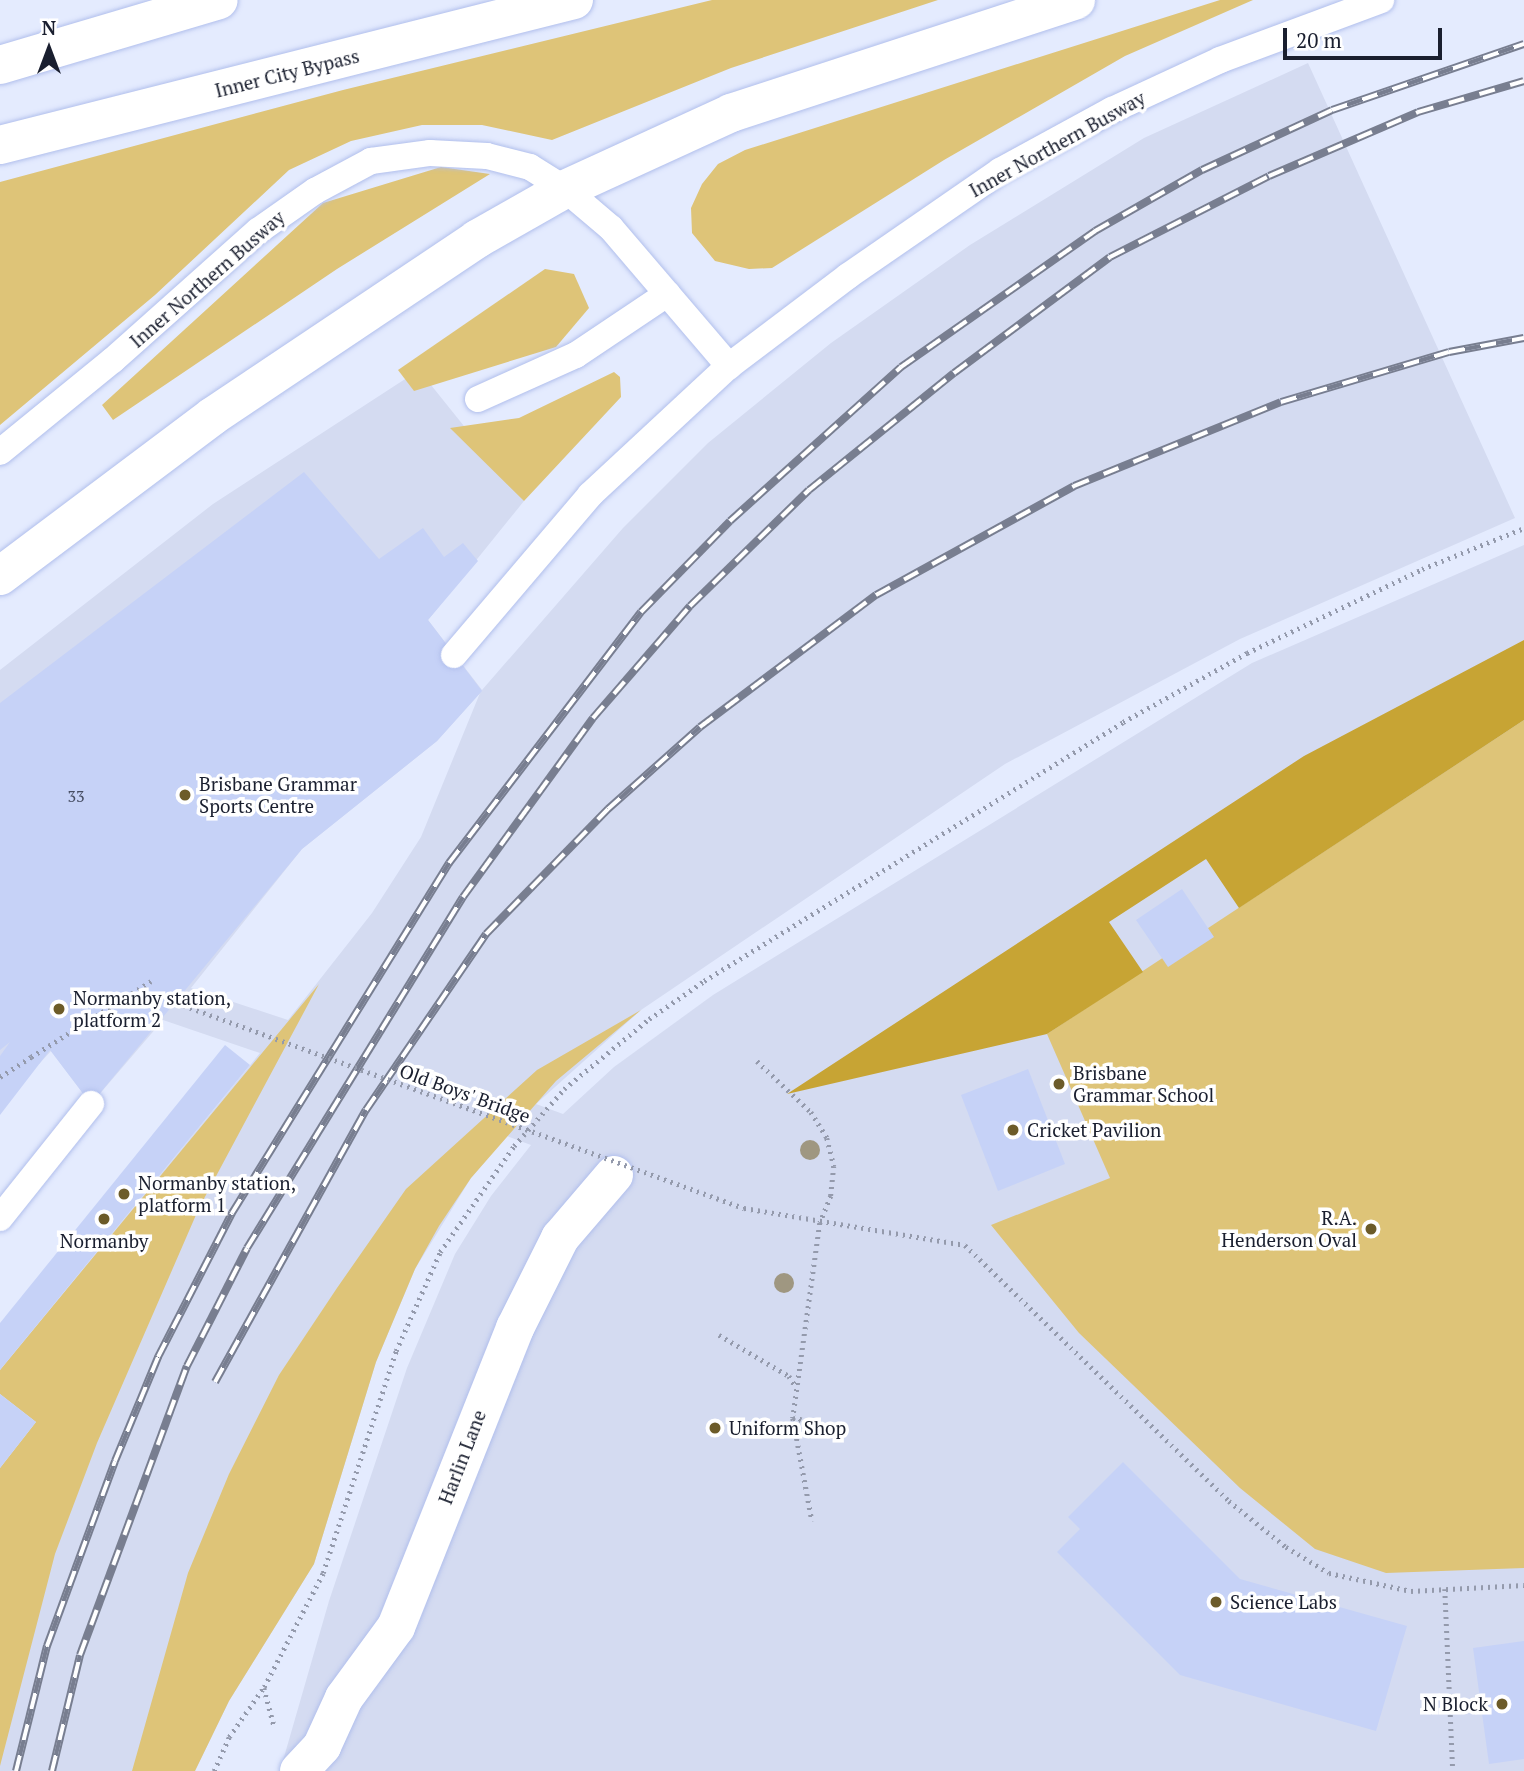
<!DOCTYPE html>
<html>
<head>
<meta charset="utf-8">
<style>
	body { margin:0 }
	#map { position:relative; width:1524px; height:1771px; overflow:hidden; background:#e4ebfe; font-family:"PT Serif",serif }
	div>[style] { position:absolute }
	.built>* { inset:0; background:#d4dbf1 }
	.green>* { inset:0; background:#dec478 }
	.forest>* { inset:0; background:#c7a434 }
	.building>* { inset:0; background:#c6d2f7 }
	.path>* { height:4.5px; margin-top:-2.25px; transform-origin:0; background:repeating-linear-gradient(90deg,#949aac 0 2px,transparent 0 7px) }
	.roads { filter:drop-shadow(0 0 2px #b1bfec) drop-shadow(0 0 2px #b1bfec) }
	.service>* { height:26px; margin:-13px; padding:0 13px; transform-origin:13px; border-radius:13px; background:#fff }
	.minor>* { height:38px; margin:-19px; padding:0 19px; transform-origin:19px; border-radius:19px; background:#fff }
	.motorway>* { height:38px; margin:-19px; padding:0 19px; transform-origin:19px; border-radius:19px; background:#fff }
	.rail>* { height:8px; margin-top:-4px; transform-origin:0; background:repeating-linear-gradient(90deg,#fff 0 16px,#787e90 0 32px); box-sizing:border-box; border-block:2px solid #787e90 }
	.path-bridge>* { height:4.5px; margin-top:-2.25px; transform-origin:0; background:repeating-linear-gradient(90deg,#949aac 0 2px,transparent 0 7px) }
	.trees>* { width:20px; height:20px; margin:-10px; border-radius:50%; background:#9f9781 }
	.dots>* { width:19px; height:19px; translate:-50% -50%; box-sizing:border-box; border:4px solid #fff; border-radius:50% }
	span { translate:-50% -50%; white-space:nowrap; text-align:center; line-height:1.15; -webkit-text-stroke:7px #fff; paint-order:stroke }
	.number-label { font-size:16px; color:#454c61 }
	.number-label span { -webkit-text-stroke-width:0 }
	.street-label { font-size:19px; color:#1a1f2f }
	.poi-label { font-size:19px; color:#1a1f2f }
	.left { translate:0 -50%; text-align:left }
	.right { translate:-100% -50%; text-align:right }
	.north { position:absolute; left:14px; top:14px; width:70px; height:70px; -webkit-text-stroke:5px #fff; paint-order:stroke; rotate:0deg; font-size:19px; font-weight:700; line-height:28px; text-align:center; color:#1a1f2f }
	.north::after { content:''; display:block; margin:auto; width:24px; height:32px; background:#1a1f2f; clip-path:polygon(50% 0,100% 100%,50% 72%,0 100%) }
	.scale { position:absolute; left:1283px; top:28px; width:159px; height:32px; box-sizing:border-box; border:4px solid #1a1f2f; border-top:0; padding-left:9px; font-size:21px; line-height:24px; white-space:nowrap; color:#1a1f2f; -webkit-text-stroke:5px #fff; paint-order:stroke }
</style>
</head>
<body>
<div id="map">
	<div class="built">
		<div style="clip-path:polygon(evenodd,1308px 63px,1515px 518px,1240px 639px,1005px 764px,641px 1010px,536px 1104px,563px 1114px,614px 1067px,713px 995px,1252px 663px,1524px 545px,1524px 1771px,280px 1771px,329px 1601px,407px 1368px,455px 1254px,491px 1196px,531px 1145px,507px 1136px,471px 1178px,415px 1269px,376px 1362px,314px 1564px,229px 1701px,195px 1771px,0 1771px,0 1468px,36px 1422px,0 1394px,0 1370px,260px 1053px,163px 1020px,91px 1104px,51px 1051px,39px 1064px,0 1056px,0 670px,213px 504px,419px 370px,524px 501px,428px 620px,482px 690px,623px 528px,708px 443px,831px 343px,970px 245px,1144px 138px,1308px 63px,480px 693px,421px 837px,372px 913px,288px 1020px,191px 988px,302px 849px,437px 741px,480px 693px)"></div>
	</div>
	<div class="green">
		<div style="clip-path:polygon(712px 0,938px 0,731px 68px,552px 140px,482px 125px,422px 125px,351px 141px,289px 170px,155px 295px,0 425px,0 182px,343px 90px)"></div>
		<div style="clip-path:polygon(1220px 0,1253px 0,1125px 56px,944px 160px,772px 268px,749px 269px,715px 261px,692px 233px,691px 208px,702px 184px,718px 164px,745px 150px)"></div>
		<div style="clip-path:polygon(441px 167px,490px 174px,337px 269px,113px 420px,102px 405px,323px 203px)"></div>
		<div style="clip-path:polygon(545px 269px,574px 274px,589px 308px,556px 347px,414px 391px,398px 370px)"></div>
		<div style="clip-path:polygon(614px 372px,620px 377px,621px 397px,524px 501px,450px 428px,519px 418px)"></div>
		<div style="clip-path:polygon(1524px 720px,1524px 1568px,1386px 1573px,1315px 1549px,1240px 1488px,1079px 1333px,991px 1225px,1110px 1178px,1047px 1034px)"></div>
		<div style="clip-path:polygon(319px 984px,199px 1208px,97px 1443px,55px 1554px,0 1766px,0 1468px,36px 1422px,0 1394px,0 1370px)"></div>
		<div style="clip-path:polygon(641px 1010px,556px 1081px,471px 1178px,439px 1226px,415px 1269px,376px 1362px,314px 1564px,229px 1701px,195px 1771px,132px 1771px,188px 1573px,229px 1474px,279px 1375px,337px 1288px,406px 1189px,537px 1070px)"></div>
	</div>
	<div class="forest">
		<div style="clip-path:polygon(1524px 640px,1524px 720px,1239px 908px,1206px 859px,1109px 922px,1143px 972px,1047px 1034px,787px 1094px,1304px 756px)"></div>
	</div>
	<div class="building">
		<div style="clip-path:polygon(304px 472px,379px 559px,423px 528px,444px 557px,463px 543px,478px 561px,428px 620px,482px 691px,437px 741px,302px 849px,91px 1104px,50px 1050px,0 1115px,0 1056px,10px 1042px,0 1050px,0 703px)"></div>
		<div style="clip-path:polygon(1182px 889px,1214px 937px,1168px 967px,1136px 920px)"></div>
		<div style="clip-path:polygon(225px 1045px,250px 1065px,0 1370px,0 1323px)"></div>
		<div style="clip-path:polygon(1028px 1069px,1065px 1164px,998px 1191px,961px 1095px)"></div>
		<div style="clip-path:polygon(0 1394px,36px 1422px,0 1468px)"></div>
		<div style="clip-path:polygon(1123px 1462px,1240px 1579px,1407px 1626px,1376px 1731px,1180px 1675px,1057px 1552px,1080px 1529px,1068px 1517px)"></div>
		<div style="clip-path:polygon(1524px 1641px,1524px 1759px,1489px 1764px,1473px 1648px)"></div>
	</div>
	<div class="path">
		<div style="left:31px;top:1057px;width:142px;rotate:-32.3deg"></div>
		<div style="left:757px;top:1061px;width:74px;rotate:43.4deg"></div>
		<div style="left:811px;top:1112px;width:31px;rotate:58deg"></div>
		<div style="left:827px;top:1138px;width:29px;rotate:76deg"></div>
		<div style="left:834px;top:1166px;width:30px;rotate:96deg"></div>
		<div style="left:831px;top:1196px;width:29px;rotate:112deg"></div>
		<div style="left:820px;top:1223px;width:197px;rotate:97.9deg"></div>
		<div style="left:793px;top:1418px;width:105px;rotate:79.5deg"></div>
		<div style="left:744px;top:1208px;width:224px;rotate:9.5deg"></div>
		<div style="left:965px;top:1245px;width:368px;rotate:44.1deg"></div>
		<div style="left:1229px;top:1501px;width:73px;rotate:38.9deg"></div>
		<div style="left:1286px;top:1547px;width:50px;rotate:31.2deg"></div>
		<div style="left:1329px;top:1573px;width:84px;rotate:12.4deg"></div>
		<div style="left:1411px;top:1591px;width:113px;rotate:-3deg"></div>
		<div style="left:719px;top:1335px;width:81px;rotate:30.4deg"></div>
		<div style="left:789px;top:1376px;width:13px;rotate:58deg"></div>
		<div style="left:793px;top:1418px;width:8px;rotate:14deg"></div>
		<div style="left:801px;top:1420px;width:7px;rotate:-146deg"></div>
		<div style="left:1445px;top:1589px;width:182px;rotate:87.5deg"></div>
		<div style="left:264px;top:1688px;width:39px;rotate:75deg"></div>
		<div style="left:214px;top:1771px;width:37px;rotate:-66deg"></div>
		<div style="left:229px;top:1737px;width:61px;rotate:-55deg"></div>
		<div style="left:264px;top:1687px;width:128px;rotate:-62.6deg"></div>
		<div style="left:323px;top:1573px;width:234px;rotate:-71.8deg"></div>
		<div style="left:396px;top:1351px;width:108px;rotate:-66deg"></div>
		<div style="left:440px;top:1252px;width:129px;rotate:-55.1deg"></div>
		<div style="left:514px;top:1146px;width:76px;rotate:-48.7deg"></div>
		<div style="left:564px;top:1089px;width:110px;rotate:-39.5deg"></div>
		<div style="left:649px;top:1019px;width:67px;rotate:-34.6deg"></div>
		<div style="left:704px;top:981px;width:493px;rotate:-31.7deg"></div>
		<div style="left:1123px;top:722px;width:142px;rotate:-29.1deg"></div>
		<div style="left:1247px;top:653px;width:194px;rotate:-25.6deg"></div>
		<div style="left:1422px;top:569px;width:110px;rotate:-21.9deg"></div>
	</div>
	<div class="roads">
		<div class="service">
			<div style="left:478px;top:399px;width:107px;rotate:-24.2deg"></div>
			<div style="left:576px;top:355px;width:110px;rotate:-33.8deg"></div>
			<div style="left:0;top:452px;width:146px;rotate:-39.2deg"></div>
			<div style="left:113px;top:360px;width:194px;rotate:-41.7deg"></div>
			<div style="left:258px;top:231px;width:70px;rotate:-35.1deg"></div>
			<div style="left:315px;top:191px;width:64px;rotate:-28.2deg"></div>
			<div style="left:371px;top:161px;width:60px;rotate:-7.7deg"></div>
			<div style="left:430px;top:153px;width:57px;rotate:3deg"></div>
			<div style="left:487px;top:156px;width:44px;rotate:14.3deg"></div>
			<div style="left:530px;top:167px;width:41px;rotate:32.2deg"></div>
			<div style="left:565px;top:189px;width:60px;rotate:40.3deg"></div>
			<div style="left:611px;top:228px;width:182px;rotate:49.5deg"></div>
			<div style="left:454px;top:655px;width:210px;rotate:-49.6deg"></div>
			<div style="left:590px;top:495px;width:190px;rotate:-42.9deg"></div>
			<div style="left:729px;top:366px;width:149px;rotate:-37.1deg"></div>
			<div style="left:848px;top:276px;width:185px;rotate:-34.6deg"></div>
			<div style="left:1000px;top:171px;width:128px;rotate:-28.6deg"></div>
			<div style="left:1112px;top:110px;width:119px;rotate:-24.8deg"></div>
			<div style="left:1220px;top:60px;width:172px;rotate:-20.4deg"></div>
			<div style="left:0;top:1218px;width:146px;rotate:-51.4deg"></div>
		</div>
		<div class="minor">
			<div style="left:299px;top:1771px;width:34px;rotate:-47deg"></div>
			<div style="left:322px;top:1746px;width:53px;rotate:-65.4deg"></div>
			<div style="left:344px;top:1698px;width:88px;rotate:-53.8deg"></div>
			<div style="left:396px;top:1627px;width:322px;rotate:-68.3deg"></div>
			<div style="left:515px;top:1328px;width:101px;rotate:-63.4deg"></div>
			<div style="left:560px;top:1238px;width:83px;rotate:-49.4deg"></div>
		</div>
		<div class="motorway">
			<div style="left:0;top:65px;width:228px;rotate:-16.5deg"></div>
			<div style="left:0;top:145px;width:592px;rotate:-14.18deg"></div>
			<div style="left:0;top:576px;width:266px;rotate:-36.9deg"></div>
			<div style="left:213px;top:416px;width:318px;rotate:-33.8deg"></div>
			<div style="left:477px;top:239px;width:101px;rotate:-29.6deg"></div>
			<div style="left:565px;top:189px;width:183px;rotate:-24.6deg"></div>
			<div style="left:731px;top:113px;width:363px;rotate:-18.1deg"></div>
		</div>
	</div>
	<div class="rail">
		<div style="left:215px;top:1382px;width:311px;rotate:-61deg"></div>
		<div style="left:366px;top:1110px;width:213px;rotate:-55.7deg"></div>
		<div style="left:486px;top:934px;width:175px;rotate:-45.7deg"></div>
		<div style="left:608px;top:809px;width:123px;rotate:-41.7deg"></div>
		<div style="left:700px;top:727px;width:220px;rotate:-36.9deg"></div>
		<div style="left:876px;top:595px;width:226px;rotate:-28.8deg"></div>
		<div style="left:1074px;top:486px;width:223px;rotate:-22.1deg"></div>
		<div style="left:1281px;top:402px;width:175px;rotate:-16.6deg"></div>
		<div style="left:1449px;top:352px;width:76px;rotate:-10.6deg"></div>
		<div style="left:16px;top:1771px;width:129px;rotate:-76.1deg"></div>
		<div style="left:47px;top:1646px;width:197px;rotate:-69.8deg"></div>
		<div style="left:115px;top:1461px;width:113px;rotate:-67.5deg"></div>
		<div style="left:158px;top:1357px;width:162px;rotate:-62.8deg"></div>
		<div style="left:232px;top:1213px;width:412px;rotate:-58.2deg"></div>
		<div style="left:449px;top:863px;width:316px;rotate:-52.6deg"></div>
		<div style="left:641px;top:612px;width:127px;rotate:-45.6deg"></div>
		<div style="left:730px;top:521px;width:230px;rotate:-42deg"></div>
		<div style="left:901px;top:367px;width:237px;rotate:-35deg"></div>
		<div style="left:1095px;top:231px;width:123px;rotate:-29.7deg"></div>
		<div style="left:1202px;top:170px;width:143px;rotate:-24.8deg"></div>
		<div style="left:1332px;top:110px;width:203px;rotate:-19deg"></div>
		<div style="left:52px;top:1771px;width:119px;rotate:-76.4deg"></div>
		<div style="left:80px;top:1655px;width:308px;rotate:-69.7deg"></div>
		<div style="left:187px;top:1366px;width:132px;rotate:-63deg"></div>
		<div style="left:247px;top:1248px;width:412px;rotate:-58.4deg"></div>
		<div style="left:463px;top:897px;width:221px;rotate:-54deg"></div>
		<div style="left:593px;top:718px;width:148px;rotate:-49.1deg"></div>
		<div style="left:690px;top:606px;width:166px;rotate:-44.3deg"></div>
		<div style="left:809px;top:490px;width:186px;rotate:-38.9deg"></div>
		<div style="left:954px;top:373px;width:194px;rotate:-36.6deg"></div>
		<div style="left:1110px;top:257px;width:178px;rotate:-27deg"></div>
		<div style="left:1269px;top:176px;width:162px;rotate:-23.2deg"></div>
		<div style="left:1418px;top:112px;width:110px;rotate:-16.3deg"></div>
	</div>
	<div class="path-bridge">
		<div style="left:177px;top:1003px;width:603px;rotate:19.88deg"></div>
		<div style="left:0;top:1077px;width:37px;rotate:-33deg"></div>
	</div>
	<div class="trees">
		<div style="left:810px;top:1150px"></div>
		<div style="left:784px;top:1283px"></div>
	</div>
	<div class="dots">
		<div style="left:185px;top:795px;background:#6c5b29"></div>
		<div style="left:59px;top:1009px;background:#6c5b29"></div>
		<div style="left:1059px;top:1084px;background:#6c5b29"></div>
		<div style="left:1013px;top:1130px;background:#6c5b29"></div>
		<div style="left:124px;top:1194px;background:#6c5b29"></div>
		<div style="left:104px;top:1219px;background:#6c5b29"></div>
		<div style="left:1371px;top:1229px;background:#6c5b29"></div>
		<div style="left:715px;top:1428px;background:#6c5b29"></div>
		<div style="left:1216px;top:1602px;background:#6c5b29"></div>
		<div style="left:1502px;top:1704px;background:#6c5b29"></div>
	</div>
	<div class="number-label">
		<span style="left:76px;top:796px">33</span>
	</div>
	<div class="street-label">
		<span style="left:287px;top:73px;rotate:-14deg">Inner City Bypass</span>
		<span style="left:1057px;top:144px;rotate:-29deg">Inner Northern Busway</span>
		<span style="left:207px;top:279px;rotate:-41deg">Inner Northern Busway</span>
		<span style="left:465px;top:1093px;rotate:20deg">Old Boys' Bridge</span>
		<span style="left:462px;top:1457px;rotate:-69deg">Harlin Lane</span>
	</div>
	<div class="poi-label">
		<span class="left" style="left:199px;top:795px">Brisbane Grammar<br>Sports Centre</span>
		<span class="left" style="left:73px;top:1009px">Normanby station,<br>platform 2</span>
		<span class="left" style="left:1073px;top:1084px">Brisbane<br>Grammar School</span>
		<span class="left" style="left:1027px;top:1130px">Cricket Pavilion</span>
		<span class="left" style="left:138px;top:1194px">Normanby station,<br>platform 1</span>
		<span class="right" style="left:1357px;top:1229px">R.A.<br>Henderson Oval</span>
		<span style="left:104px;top:1241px">Normanby</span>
		<span class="left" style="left:729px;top:1428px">Uniform Shop</span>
		<span class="left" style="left:1230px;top:1602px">Science Labs</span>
		<span class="right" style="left:1488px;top:1704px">N Block</span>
	</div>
	<div class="north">N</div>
	<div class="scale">20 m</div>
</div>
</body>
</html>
